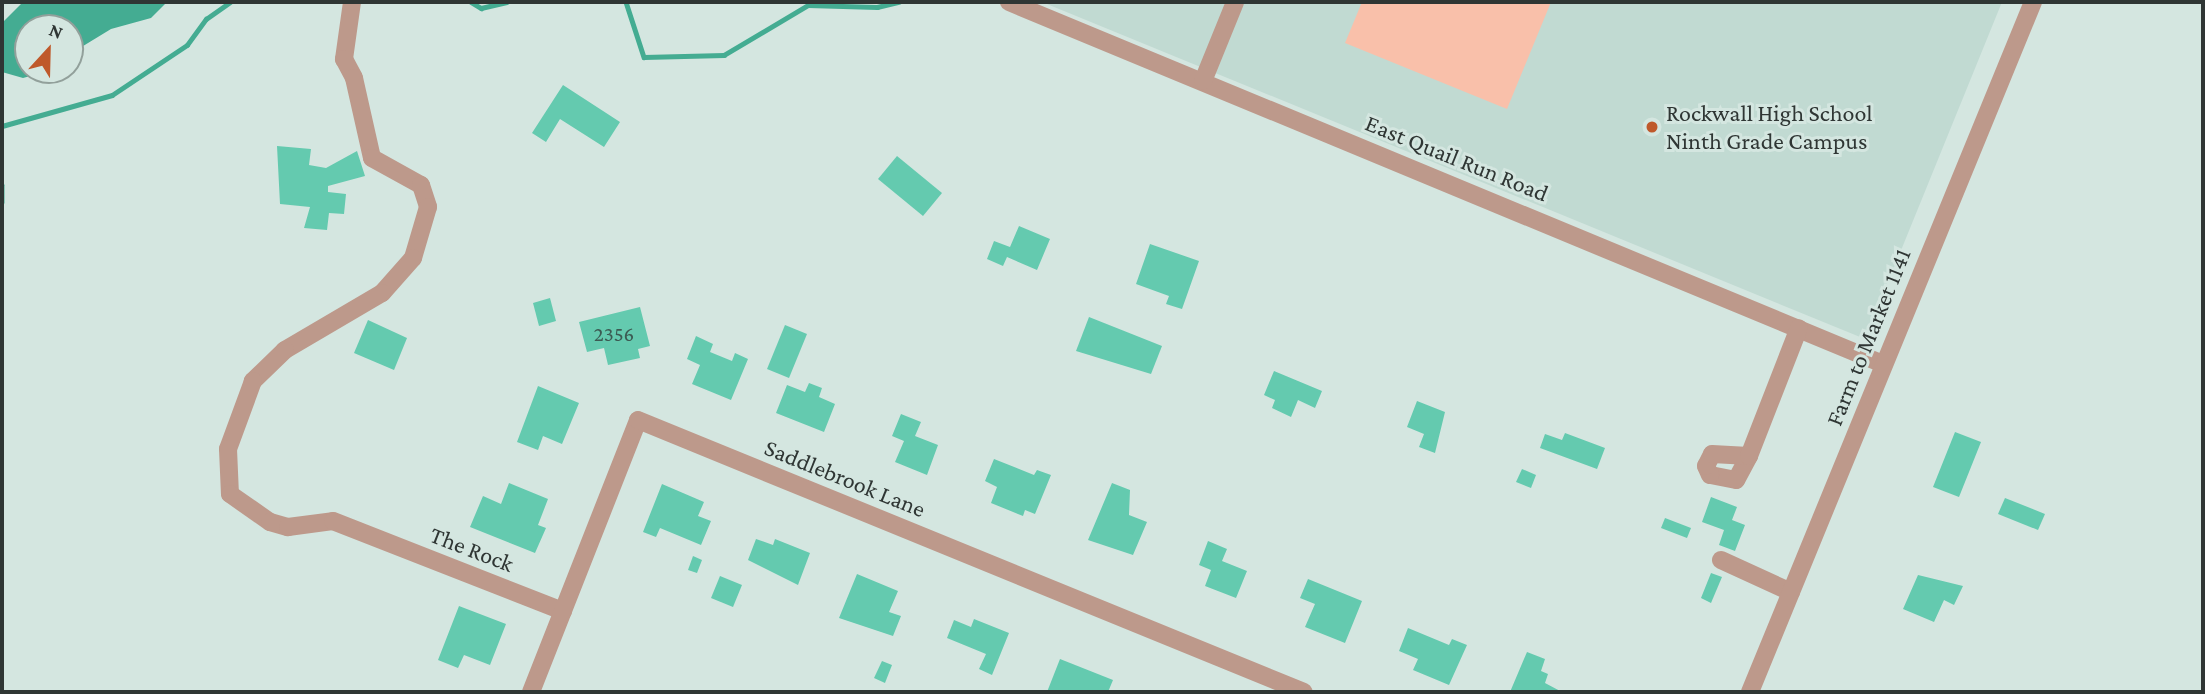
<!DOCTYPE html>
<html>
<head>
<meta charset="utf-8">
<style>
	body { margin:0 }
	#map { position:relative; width:2205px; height:694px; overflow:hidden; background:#d4e6e0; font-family:"Crimson Pro",serif }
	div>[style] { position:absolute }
	.built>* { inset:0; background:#c1dad2 }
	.green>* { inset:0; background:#f9c0aa }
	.water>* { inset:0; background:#44ac92 }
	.stream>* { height:4.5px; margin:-2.25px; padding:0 2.25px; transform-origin:2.25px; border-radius:2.25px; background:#44ac92 }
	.building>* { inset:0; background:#64caaf }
	.minor>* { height:18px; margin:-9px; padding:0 9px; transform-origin:9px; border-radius:9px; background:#bd998b }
	.dots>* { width:19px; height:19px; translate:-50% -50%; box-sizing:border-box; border:4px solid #d4e6e0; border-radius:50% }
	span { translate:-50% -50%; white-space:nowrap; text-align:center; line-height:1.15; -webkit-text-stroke:6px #d4e6e0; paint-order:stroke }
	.number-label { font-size:21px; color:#3c5b53 }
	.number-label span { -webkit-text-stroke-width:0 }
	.poi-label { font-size:24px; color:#2f3634 }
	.left { translate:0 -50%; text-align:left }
	.street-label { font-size:24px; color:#2f3634 }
	.frame { position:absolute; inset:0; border:4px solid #2f3634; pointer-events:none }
	.north { position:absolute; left:14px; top:14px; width:70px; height:70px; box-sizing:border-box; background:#d4e6e0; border:2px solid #92a09b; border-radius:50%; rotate:22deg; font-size:19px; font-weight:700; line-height:28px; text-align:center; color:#2f3634 }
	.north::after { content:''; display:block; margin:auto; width:24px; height:32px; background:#bf592b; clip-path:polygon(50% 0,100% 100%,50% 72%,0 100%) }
</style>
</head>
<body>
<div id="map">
	<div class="built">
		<div style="clip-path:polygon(1042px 2px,2002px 2px,1865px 339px)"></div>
	</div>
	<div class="green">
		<div style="clip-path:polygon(1362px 2px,1551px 2px,1507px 109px,1345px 43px)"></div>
	</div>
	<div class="water">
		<div style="clip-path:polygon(23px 2px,167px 2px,151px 18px,111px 29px,70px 54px,70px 28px,28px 28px,28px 70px,52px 70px,23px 78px,2px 72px,2px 23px)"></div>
	</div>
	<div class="stream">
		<div style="left:471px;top:2px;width:12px;rotate:31deg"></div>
		<div style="left:481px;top:8px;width:26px;rotate:-13deg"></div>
		<div style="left:550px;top:2px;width:19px"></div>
		<div style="left:626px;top:2px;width:58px;rotate:71.9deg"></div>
		<div style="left:644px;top:57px;width:80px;rotate:-1.4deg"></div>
		<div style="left:724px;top:55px;width:98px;rotate:-30.8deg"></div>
		<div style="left:808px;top:5px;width:69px;rotate:1.7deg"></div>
		<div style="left:877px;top:7px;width:22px;rotate:-13deg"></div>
		<div style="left:2px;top:126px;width:114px;rotate:-15.7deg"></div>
		<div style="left:112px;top:95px;width:90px;rotate:-33.7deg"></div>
		<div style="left:187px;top:45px;width:32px;rotate:-54deg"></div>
		<div style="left:206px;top:19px;width:29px;rotate:-35deg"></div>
		<div style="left:2px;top:185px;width:17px;rotate:90deg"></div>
	</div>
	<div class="building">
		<div style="clip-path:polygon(563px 85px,620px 122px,604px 147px,560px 119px,546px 142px,532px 133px)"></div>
		<div style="clip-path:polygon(277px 146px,311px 149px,309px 165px,326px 168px,357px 151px,365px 176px,328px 186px,328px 192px,346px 194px,344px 214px,329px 213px,327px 230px,304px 228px,310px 207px,280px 204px)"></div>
		<div style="clip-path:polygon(897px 156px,942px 193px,923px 216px,878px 179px)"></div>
		<div style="clip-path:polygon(1019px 226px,1050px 239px,1037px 270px,1007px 257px,1003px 266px,987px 259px,994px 241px,1010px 247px)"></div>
		<div style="clip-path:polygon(1150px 244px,1199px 261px,1182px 309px,1166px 304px,1169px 296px,1136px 284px)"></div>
		<div style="clip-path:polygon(550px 298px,556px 321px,539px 326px,533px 303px)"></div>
		<div style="clip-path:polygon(640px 307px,650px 346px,638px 349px,640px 358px,608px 365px,604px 348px,587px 352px,579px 322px)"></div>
		<div style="clip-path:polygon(1089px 317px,1162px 346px,1151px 374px,1076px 351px)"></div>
		<div style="clip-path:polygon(368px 320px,407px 338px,394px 370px,354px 353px)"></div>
		<div style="clip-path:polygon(785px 325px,807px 334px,789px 378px,767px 369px)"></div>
		<div style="clip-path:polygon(696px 336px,713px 344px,710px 352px,732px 361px,735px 353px,748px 359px,731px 400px,692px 384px,700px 365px,687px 359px)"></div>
		<div style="clip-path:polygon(1274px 371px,1322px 391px,1315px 408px,1298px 400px,1291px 417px,1272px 408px,1275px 400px,1264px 395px)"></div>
		<div style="clip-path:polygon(809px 383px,822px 388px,819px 397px,835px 404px,824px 432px,776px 413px,787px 385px,805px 392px)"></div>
		<div style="clip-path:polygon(538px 386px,579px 403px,562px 444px,543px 436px,538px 450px,517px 442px)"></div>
		<div style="clip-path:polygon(1417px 401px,1445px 412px,1435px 453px,1419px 447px,1424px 434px,1407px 427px)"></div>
		<div style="clip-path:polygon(901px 414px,921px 422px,915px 436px,938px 445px,927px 475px,895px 462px,904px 441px,892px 436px)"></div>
		<div style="clip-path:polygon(1955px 432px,1981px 442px,1959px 497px,1933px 487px)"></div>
		<div style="clip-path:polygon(1565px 433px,1605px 448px,1597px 469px,1540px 448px,1545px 434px,1562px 440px)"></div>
		<div style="clip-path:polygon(994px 459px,1034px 475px,1037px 470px,1051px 475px,1035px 514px,1025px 510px,1023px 516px,991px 503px,997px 487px,985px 481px)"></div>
		<div style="clip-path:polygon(1522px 469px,1536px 475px,1531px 488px,1516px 482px)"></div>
		<div style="clip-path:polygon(509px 483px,548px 499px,538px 525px,546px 528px,535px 553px,470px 527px,483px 496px,501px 504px)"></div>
		<div style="clip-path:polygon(1112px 483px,1130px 490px,1129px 515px,1147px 522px,1133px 555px,1088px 540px)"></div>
		<div style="clip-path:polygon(662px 484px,704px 502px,698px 516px,711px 521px,701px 545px,660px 528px,656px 537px,643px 532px)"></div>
		<div style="clip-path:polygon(1711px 497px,1737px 507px,1732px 520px,1745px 525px,1735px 551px,1719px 545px,1724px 530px,1702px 522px)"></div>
		<div style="clip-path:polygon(2005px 498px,2045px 514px,2038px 530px,1998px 514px)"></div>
		<div style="clip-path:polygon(1665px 518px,1691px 528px,1687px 538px,1661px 528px)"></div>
		<div style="clip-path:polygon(756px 539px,773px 545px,775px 539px,810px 553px,798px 585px,748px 560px)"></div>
		<div style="clip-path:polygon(1208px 541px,1227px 549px,1222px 561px,1247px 571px,1236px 598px,1205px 586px,1211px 570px,1199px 565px)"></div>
		<div style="clip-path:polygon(693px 556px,702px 560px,697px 573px,688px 570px)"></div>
		<div style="clip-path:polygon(1711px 573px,1722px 577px,1711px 603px,1701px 598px)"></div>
		<div style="clip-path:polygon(857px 574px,898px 591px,889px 612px,901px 616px,893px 636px,839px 618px)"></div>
		<div style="clip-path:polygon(1918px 575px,1963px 586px,1954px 605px,1944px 600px,1934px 622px,1903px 609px)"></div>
		<div style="clip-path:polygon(720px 576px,742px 585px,733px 607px,711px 598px)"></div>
		<div style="clip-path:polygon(1308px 579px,1362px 601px,1345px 643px,1305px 627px,1315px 604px,1300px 598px)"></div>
		<div style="clip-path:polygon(459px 606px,506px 624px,490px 665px,464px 655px,458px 668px,438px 660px)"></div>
		<div style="clip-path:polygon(974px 619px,1009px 633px,992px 675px,979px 669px,986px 654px,947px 638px,954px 620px,971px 627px)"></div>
		<div style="clip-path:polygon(1408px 628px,1449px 645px,1452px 639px,1467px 645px,1449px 685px,1413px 670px,1418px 659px,1399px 651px)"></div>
		<div style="clip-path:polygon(1527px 652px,1545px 659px,1541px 671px,1548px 674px,1545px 683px,1562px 692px,1510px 692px)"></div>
		<div style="clip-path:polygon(1060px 659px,1113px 680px,1108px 692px,1047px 692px)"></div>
		<div style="clip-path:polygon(882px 661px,892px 665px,885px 683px,874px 678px)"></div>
	</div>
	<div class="minor">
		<div style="left:352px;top:2px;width:58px;rotate:98deg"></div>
		<div style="left:344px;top:59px;width:21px;rotate:62deg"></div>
		<div style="left:354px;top:78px;width:82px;rotate:77.3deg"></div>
		<div style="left:372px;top:158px;width:56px;rotate:28.9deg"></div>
		<div style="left:421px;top:185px;width:23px;rotate:72deg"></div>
		<div style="left:428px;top:207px;width:53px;rotate:106.4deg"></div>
		<div style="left:413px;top:258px;width:47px;rotate:131.5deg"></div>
		<div style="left:382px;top:293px;width:113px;rotate:149.6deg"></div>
		<div style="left:285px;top:350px;width:45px;rotate:135.9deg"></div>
		<div style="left:253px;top:381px;width:72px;rotate:110.2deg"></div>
		<div style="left:228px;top:449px;width:45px;rotate:87.5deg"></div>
		<div style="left:230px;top:494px;width:49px;rotate:35deg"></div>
		<div style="left:270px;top:522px;width:19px;rotate:16deg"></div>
		<div style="left:288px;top:527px;width:45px;rotate:-7.6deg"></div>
		<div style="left:333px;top:521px;width:247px;rotate:21.4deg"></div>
		<div style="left:1009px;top:2px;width:946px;rotate:22.5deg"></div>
		<div style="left:1203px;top:81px;width:85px;rotate:-67.9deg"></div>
		<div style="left:1749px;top:456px;width:27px;rotate:118deg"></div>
		<div style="left:1736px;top:480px;width:26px;rotate:-169deg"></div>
		<div style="left:1710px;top:475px;width:10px;rotate:-114deg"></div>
		<div style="left:1706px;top:466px;width:13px;rotate:-63deg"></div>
		<div style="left:1712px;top:454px;width:37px;rotate:3deg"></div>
		<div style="left:1749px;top:456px;width:137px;rotate:-68.7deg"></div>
		<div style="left:1721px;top:560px;width:77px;rotate:24.6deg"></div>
		<div style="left:531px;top:692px;width:292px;rotate:-68.5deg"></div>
		<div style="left:638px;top:420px;width:719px;rotate:22.22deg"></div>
		<div style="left:1750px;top:692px;width:746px;rotate:-67.7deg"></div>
	</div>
	<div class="dots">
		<div style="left:1652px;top:127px;background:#bf592b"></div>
	</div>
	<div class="number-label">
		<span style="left:614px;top:334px">2356</span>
	</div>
	<div class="poi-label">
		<span class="left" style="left:1666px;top:127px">Rockwall High School<br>Ninth Grade Campus</span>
	</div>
	<div class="street-label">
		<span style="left:1457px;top:158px;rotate:22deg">East Quail Run Road</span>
		<span style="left:1868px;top:337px;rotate:-68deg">Farm to Market 1141</span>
		<span style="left:845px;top:478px;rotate:22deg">Saddlebrook Lane</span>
		<span style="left:472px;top:549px;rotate:21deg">The Rock</span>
	</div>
	<div class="frame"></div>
	<div class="north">N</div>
</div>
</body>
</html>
